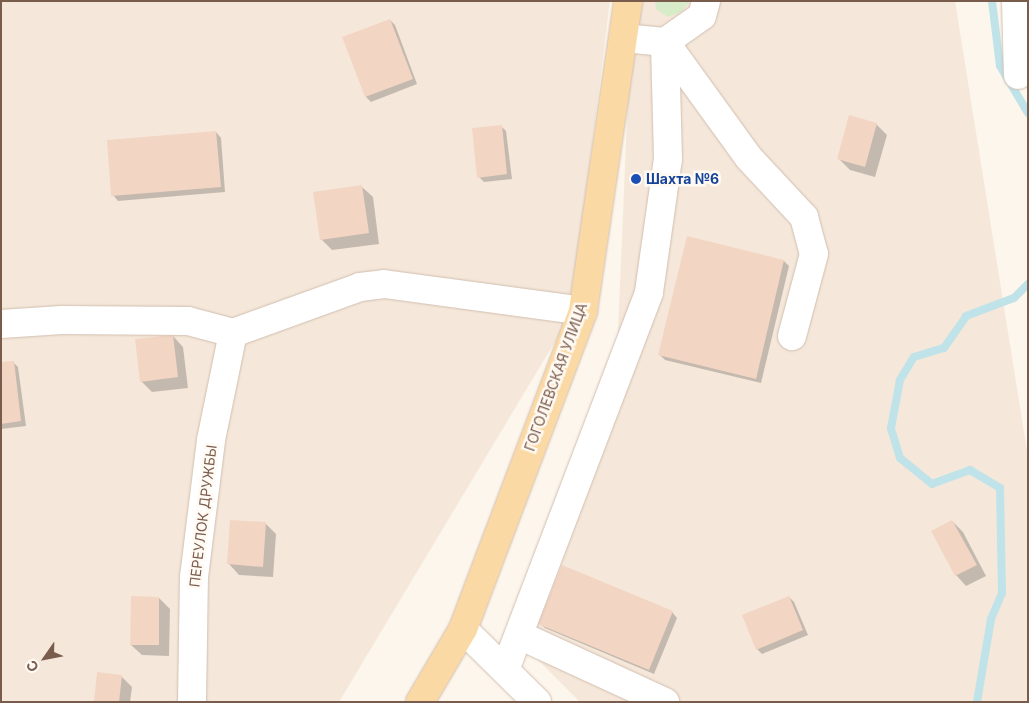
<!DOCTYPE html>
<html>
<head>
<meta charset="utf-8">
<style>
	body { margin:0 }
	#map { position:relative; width:1029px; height:703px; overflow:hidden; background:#fdf6ec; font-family:Inter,sans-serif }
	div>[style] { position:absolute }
	.residential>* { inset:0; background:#f5e8da }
	.green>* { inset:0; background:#d8ecc9 }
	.shadow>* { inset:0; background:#0003 }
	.stream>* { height:8px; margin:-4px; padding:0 4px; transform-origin:4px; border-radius:4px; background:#bfe3e8 }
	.building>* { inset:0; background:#f3d5c3 }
	.roads { filter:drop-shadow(0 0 1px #d1beb0) drop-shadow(0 0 1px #d1beb0) }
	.minor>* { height:28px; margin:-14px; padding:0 14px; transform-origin:14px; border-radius:14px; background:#fff }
	.major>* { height:28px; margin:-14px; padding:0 14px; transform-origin:14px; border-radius:14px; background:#fbd9a5 }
	.dots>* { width:14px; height:14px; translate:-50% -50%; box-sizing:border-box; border:2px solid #fffaf3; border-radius:50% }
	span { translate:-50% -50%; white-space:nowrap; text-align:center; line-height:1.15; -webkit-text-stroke:5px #fffaf3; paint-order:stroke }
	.transit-label { font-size:14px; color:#164399; font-weight:700 }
	.left { translate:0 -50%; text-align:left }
	.street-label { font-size:14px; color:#7a5c4d }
	.frame { position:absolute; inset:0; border:2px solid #7a5c4d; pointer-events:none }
	.north { position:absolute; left:20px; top:633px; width:50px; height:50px; -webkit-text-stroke:4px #fffaf3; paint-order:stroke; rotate:237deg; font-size:14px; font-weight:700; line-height:20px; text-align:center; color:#7a5c4d }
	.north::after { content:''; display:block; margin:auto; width:18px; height:22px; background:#7a5c4d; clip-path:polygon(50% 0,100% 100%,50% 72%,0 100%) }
</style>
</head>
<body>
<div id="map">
	<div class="residential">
		<div style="clip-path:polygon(1px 1px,610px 1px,571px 315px,339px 702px,1px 702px)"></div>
		<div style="clip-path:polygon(636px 1px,955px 1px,1028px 457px,1028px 702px,580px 702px,511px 633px,614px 425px,630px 49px)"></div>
	</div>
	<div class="green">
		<div style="clip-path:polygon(655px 1px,690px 1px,681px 12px,668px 17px,656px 9px)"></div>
	</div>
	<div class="shadow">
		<div style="clip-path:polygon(390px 20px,395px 25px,417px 84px,371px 102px,366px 97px)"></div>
		<div style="clip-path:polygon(876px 124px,887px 135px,875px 177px,850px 170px,839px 159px)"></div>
		<div style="clip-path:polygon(501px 126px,506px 131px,512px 179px,484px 182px,479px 177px)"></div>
		<div style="clip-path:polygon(216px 132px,221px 138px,225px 192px,118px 201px,113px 195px)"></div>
		<div style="clip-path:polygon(362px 187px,373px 197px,379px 244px,332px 250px,321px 239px)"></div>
		<div style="clip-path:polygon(688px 237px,784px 261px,789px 266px,761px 383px,665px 360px,660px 355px)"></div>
		<div style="clip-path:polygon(173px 336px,183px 347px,188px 388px,152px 392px,141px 381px)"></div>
		<div style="clip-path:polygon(13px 362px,18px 367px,26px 426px,1px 429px,1px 363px)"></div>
		<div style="clip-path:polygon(952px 521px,963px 532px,986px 576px,966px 586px,956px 575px)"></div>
		<div style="clip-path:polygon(265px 523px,276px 534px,273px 577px,239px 575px,229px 564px)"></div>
		<div style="clip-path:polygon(789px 597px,794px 602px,808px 635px,762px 654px,757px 649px)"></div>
		<div style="clip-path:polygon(159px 598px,170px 609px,169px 656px,142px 655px,131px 645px)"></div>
		<div style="clip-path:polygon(672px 612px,677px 618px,654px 674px,545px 628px,539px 623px)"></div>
		<div style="clip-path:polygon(121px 676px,132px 687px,130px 702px,95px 702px)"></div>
	</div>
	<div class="stream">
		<div style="left:992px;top:1px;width:65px;rotate:83deg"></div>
		<div style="left:1000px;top:66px;width:55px;rotate:59.2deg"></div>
		<div style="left:977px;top:702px;width:84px;rotate:-80.4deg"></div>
		<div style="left:991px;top:619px;width:28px;rotate:-67deg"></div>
		<div style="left:1002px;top:593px;width:105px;rotate:-91.1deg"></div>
		<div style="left:1000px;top:488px;width:35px;rotate:-149deg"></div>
		<div style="left:970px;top:470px;width:40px;rotate:159.8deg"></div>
		<div style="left:932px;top:484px;width:41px;rotate:-140.9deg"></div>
		<div style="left:900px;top:458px;width:31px;rotate:-107deg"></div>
		<div style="left:891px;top:428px;width:49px;rotate:-79.4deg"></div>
		<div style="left:900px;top:380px;width:27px;rotate:-59deg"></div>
		<div style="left:914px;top:357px;width:31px;rotate:-17deg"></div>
		<div style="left:944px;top:348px;width:39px;rotate:-55deg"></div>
		<div style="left:966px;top:316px;width:51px;rotate:-20.6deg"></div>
		<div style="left:1014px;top:298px;width:20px;rotate:-45deg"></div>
	</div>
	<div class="building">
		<div style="clip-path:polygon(390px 19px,413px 79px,365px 97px,342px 37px)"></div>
		<div style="clip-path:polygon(849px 115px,877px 123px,865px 167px,837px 159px)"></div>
		<div style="clip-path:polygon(502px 125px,507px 174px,477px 178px,472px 128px)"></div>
		<div style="clip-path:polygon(216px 131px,221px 187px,111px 196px,107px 140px)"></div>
		<div style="clip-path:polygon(362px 185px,369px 233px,320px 240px,313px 192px)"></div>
		<div style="clip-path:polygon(687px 236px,784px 260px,756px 379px,658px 355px)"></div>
		<div style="clip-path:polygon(173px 335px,178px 377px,140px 382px,135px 339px)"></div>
		<div style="clip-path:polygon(14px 361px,21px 421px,1px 424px,1px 362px)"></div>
		<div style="clip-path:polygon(230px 520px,266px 522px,263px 567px,227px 564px)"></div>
		<div style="clip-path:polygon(952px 520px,977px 565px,955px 576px,931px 531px)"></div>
		<div style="clip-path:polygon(562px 565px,673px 611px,649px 670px,538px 624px)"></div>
		<div style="clip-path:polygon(131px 596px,159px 597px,159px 645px,130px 645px)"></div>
		<div style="clip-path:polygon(789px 596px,803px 630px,756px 650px,742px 615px)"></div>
		<div style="clip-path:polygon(97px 672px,122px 675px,119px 702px,94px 702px)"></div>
	</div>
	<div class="roads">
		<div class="minor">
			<div style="left:1016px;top:1px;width:74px;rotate:88.5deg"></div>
			<div style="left:623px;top:38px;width:42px;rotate:5.4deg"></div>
			<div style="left:665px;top:42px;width:45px;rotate:-35.1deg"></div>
			<div style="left:702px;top:16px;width:16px;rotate:-75deg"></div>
			<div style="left:665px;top:42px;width:143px;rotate:54.1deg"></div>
			<div style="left:749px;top:158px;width:81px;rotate:47deg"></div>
			<div style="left:804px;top:217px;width:38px;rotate:75deg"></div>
			<div style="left:814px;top:254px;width:85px;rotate:105deg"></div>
			<div style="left:1px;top:324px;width:61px;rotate:-3.8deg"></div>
			<div style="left:62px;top:320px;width:126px;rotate:0.5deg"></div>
			<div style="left:188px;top:321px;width:47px;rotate:14.9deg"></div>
			<div style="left:233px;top:333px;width:135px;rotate:-19.9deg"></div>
			<div style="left:360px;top:287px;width:24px;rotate:-7deg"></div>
			<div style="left:384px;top:284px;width:201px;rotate:7.7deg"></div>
			<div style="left:463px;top:629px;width:104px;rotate:44.6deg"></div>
			<div style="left:519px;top:635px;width:161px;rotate:24.7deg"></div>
			<div style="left:505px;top:670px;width:404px;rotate:-69.1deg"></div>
			<div style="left:649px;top:292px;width:134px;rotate:-81.9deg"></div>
			<div style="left:668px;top:159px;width:117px;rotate:-91.5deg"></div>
			<div style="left:192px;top:702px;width:125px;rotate:-89.1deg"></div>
			<div style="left:194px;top:577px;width:138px;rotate:-82.9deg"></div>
			<div style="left:211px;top:440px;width:109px;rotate:-78.4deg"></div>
		</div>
		<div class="major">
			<div style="left:420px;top:702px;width:85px;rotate:-59.5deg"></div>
			<div style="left:463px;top:629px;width:340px;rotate:-69.3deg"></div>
			<div style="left:583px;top:311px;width:313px;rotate:-81.7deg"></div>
		</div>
	</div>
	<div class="dots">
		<div style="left:636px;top:179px;background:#1a4fb4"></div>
	</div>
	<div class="transit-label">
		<span class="left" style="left:646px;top:179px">Шахта №6</span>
	</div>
	<div class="street-label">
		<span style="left:556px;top:377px;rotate:-70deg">ГОГОЛЕВСКАЯ УЛИЦА</span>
		<span style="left:203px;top:516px;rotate:-83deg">ПЕРЕУЛОК ДРУЖБЫ</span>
	</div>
	<div class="frame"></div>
	<div class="north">С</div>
</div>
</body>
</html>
